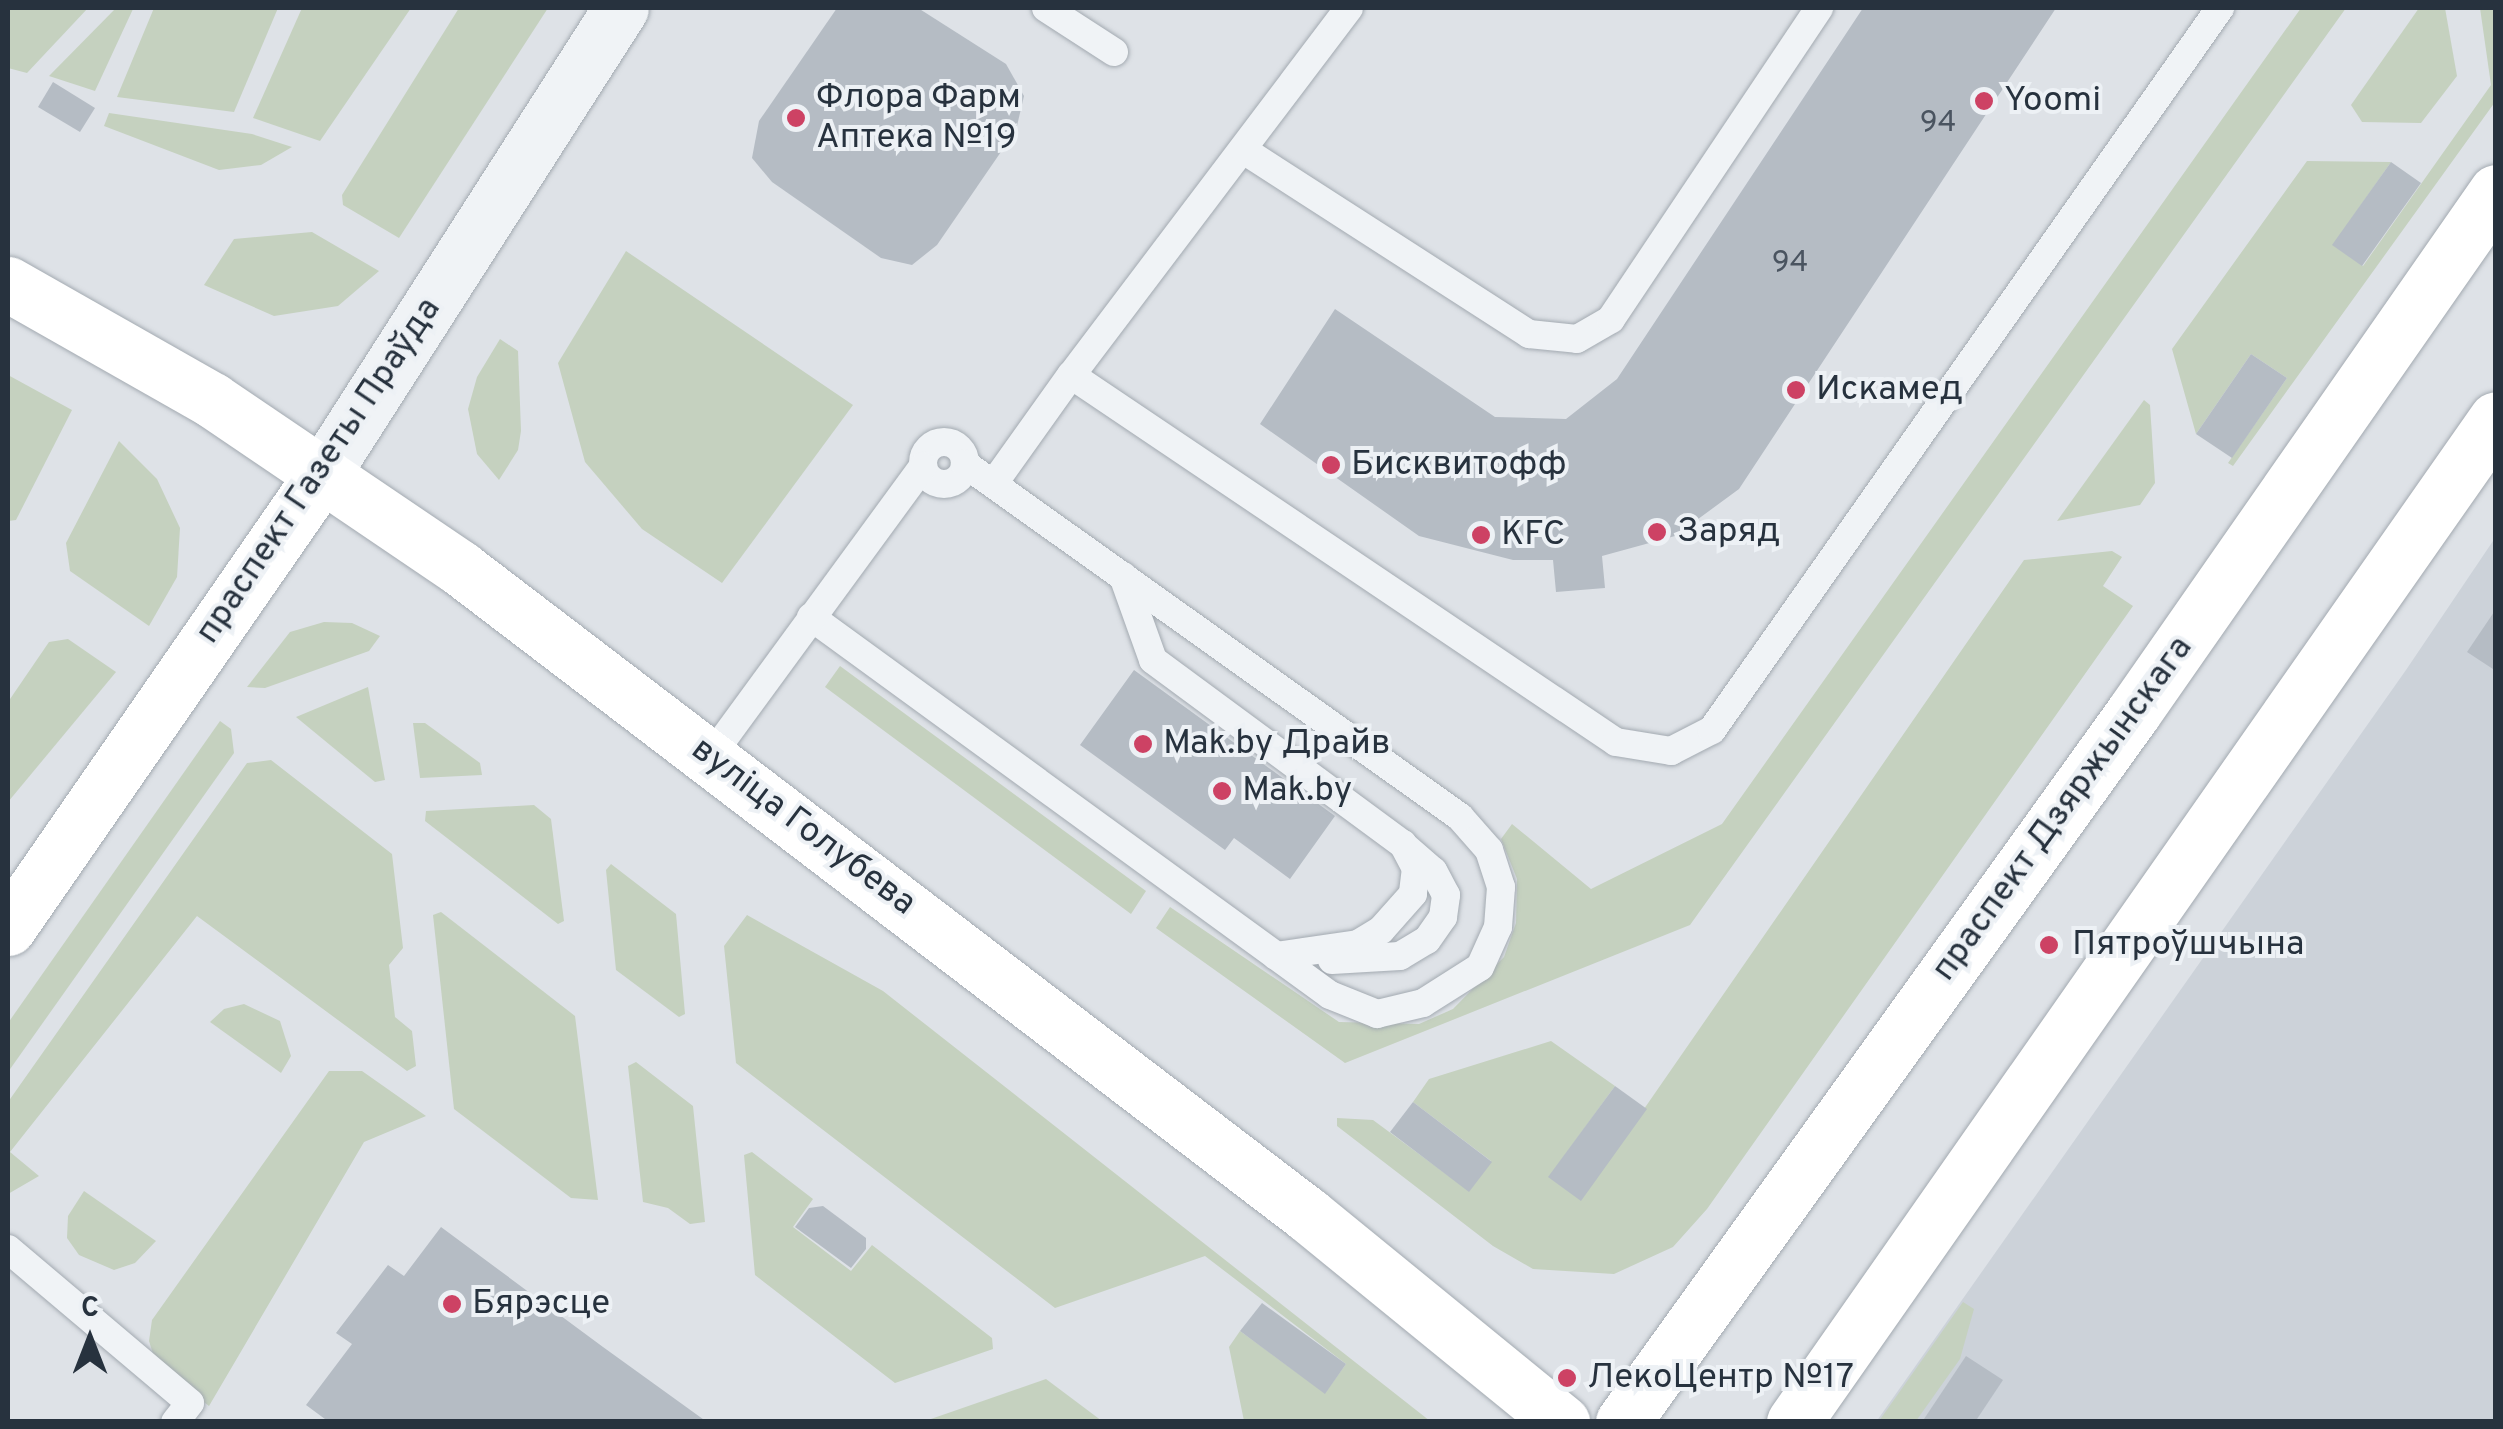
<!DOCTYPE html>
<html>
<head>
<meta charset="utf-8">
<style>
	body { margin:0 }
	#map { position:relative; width:2503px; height:1429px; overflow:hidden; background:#dee2e7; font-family:Overpass,sans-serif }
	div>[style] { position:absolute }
	.built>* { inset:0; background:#ccd2d9 }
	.green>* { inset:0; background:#c5d1bf }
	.building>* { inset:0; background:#b5bcc4 }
	.roads { filter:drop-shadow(0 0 2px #a3aab1) drop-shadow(0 0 2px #a3aab1) }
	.service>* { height:28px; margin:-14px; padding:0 14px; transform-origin:14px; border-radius:14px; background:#f0f3f6 }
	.service>.ring { margin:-14px; padding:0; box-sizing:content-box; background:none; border:28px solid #f0f3f6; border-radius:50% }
	.tertiary>* { height:55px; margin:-27.5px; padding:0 27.5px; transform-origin:27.5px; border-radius:27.5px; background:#f0f3f6 }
	.secondary>* { height:55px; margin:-27.5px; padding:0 27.5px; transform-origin:27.5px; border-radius:27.5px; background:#fff }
	.primary>* { height:55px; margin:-27.5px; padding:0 27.5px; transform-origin:27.5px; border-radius:27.5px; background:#fff }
	.dots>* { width:28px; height:28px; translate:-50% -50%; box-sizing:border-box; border:5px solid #edf1f5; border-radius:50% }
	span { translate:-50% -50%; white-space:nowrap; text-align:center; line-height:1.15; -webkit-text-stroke:8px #edf1f5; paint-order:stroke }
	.number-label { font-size:30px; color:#4a5460 }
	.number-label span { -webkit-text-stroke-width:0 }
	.poi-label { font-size:35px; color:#27323e }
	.left { translate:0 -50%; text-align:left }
	.street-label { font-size:35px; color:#27323e }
	.frame { position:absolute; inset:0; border:10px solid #27323e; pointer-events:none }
	.north { position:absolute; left:40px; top:1289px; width:100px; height:100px; -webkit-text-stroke:8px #edf1f5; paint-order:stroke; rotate:0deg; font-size:28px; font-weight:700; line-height:40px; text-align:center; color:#27323e }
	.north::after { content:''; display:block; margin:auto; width:35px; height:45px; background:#27323e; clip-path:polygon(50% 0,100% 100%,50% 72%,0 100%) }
</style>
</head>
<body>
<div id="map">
	<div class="built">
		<div style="clip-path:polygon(2495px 538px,2495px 1421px,1876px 1422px,2406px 670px)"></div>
	</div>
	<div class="green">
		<div style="clip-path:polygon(88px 8px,27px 73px,8px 68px,8px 10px)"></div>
		<div style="clip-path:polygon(116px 8px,133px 9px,95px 91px,49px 76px)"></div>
		<div style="clip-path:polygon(154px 8px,278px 8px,234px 112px,117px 97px)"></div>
		<div style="clip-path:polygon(302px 8px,411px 8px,320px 141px,253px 118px)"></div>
		<div style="clip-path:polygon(459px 8px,548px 8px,399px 238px,343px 205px,342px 195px)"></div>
		<div style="clip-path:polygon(2301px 8px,2346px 8px,1690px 925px,1345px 1063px,1156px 928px,1170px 907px,1339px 1022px,1419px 1024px,1453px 1009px,1504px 957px,1516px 923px,1517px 879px,1501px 839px,1512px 824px,1591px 889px,1722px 824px)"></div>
		<div style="clip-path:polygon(2419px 8px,2445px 8px,2457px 76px,2421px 123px,2362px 122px,2351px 105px)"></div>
		<div style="clip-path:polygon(2480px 8px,2495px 8px,2495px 102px,2233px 466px,2228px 463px,2287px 378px,2251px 354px,2196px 434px,2172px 349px,2307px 161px,2391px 162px,2333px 245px,2363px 266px,2491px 85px)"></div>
		<div style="clip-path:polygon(109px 113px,252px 134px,292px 147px,261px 165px,219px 170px,104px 126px)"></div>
		<div style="clip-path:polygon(312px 232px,379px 271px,338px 306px,274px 316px,204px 285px,234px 239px)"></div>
		<div style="clip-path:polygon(626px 251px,853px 405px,722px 583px,642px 529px,585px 462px,558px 363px)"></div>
		<div style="clip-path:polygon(500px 339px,518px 351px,521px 431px,518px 450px,499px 480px,477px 454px,468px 409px,477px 377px)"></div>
		<div style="clip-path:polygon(8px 375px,72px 410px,16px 520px,8px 521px)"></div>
		<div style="clip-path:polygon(2144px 400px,2150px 405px,2155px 483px,2140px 505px,2057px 521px)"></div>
		<div style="clip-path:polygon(119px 441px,157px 479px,180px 528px,177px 577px,149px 626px,70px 571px,66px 543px)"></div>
		<div style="clip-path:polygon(2112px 551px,2122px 557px,2103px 586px,2133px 606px,1707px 1209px,1673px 1247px,1614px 1274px,1533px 1269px,1493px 1246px,1337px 1126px,1337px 1118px,1373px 1120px,1469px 1191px,1491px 1161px,1413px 1102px,1429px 1079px,1551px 1041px,1615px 1086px,1549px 1177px,1581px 1200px,2024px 560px)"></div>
		<div style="clip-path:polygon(324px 622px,352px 623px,380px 636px,369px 651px,265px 688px,247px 687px,290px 632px)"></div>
		<div style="clip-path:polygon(68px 639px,116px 672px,8px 802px,8px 702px,49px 642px)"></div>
		<div style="clip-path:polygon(840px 666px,1146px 891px,1131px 914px,825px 687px)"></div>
		<div style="clip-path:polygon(368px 687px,385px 780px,375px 782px,296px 717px)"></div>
		<div style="clip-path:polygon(220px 721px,231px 729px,234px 753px,8px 1072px,8px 1023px)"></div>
		<div style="clip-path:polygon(413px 723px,425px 723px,480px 763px,482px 775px,420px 778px)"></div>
		<div style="clip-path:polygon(271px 760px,392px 854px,403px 948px,389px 965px,395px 1017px,412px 1031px,416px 1066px,407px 1071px,197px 916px,10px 1152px,39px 1176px,8px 1194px,8px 1102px,247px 763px)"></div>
		<div style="clip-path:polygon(534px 805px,551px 819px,564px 921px,558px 924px,425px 821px,426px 811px)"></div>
		<div style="clip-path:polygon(611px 864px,676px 914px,685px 1014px,679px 1017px,616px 970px,606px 870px)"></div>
		<div style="clip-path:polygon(441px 912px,575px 1016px,598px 1200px,571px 1198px,454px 1109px,433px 915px)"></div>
		<div style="clip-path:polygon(747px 915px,883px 991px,1430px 1421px,1244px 1421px,1229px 1347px,1240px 1331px,1325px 1393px,1346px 1364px,1205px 1256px,1055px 1308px,736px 1063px,724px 946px)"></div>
		<div style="clip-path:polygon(244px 1004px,280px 1021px,291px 1056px,281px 1073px,210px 1022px,224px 1009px)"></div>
		<div style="clip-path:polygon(636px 1062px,693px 1106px,705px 1222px,690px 1224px,668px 1208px,643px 1202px,628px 1066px)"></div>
		<div style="clip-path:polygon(329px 1071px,362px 1071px,426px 1116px,364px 1142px,209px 1406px,157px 1366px,149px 1341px,152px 1320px)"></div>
		<div style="clip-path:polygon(752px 1152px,813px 1199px,793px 1227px,851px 1271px,872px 1245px,992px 1338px,993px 1349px,895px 1383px,755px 1275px,744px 1155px)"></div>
		<div style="clip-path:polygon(84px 1191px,156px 1241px,135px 1263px,114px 1270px,79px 1255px,67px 1238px,68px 1216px)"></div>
		<div style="clip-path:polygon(1963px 1302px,1974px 1309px,1960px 1359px,1916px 1421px,1879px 1421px)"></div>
		<div style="clip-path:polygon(1046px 1379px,1102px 1421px,927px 1421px,928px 1420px)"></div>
	</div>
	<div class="building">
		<div style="clip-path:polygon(837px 8px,918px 8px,1006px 64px,1024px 96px,1016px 130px,937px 245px,912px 265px,881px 258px,772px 182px,752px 158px,759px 121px)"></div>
		<div style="clip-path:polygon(1863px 8px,2056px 8px,1739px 489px,1675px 536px,1602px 556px,1605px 588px,1556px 592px,1553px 560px,1513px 560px,1419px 536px,1260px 424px,1335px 309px,1495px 417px,1566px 419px,1617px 379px)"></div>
		<div style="clip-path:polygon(53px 82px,95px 108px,80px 132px,38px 107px)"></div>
		<div style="clip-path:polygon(2391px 162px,2421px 183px,2362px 266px,2332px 245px)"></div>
		<div style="clip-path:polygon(2251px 354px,2287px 378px,2232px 458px,2196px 434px)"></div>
		<div style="clip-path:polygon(2496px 609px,2496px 671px,2467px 652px)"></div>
		<div style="clip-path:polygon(1134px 670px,1335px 816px,1290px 879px,1234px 838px,1225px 850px,1080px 745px)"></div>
		<div style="clip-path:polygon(1615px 1086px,1647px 1109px,1581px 1201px,1548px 1177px)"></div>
		<div style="clip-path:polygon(1413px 1102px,1492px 1162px,1469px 1192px,1390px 1132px)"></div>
		<div style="clip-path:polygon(823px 1206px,866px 1238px,866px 1249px,851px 1268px,795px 1227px,809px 1208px)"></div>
		<div style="clip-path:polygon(441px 1227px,603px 1347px,707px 1422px,329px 1422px,306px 1405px,352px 1344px,336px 1333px,388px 1265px,404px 1276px)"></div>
		<div style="clip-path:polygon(1262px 1303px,1346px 1364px,1325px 1394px,1240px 1331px)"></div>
		<div style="clip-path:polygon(1966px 1356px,2003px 1380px,1975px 1422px,1922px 1422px)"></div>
	</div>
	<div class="roads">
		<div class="service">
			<div style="left:1046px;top:8px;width:81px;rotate:32.9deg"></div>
			<div style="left:1349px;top:8px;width:460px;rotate:127.1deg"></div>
			<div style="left:1071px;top:375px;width:657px;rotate:33.96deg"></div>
			<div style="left:1616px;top:742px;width:56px;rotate:9.3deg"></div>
			<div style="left:1671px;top:751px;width:46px;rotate:-27.1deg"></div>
			<div style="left:1712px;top:730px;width:883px;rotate:-54.87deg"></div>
			<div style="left:1245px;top:151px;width:338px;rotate:32.8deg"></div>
			<div style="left:1529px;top:334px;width:48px;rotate:5.9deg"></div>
			<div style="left:1577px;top:339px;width:39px;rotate:-30deg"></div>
			<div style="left:1611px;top:319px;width:374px;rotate:-56.2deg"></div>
			<div class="ring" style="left:923px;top:442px;width:14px;height:14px"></div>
			<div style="left:994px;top:483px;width:133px;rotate:-54.5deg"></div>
			<div style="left:1123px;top:576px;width:89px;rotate:70.3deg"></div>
			<div style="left:1153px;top:660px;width:310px;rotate:36.4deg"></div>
			<div style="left:1403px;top:844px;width:27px;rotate:62deg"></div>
			<div style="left:1416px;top:868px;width:26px;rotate:97deg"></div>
			<div style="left:1413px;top:894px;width:48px;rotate:131.6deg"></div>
			<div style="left:1381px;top:930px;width:27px;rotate:149deg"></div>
			<div style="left:1358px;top:944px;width:83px;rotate:171.7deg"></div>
			<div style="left:811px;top:617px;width:642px;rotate:36.07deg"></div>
			<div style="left:1330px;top:995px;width:51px;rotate:22deg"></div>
			<div style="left:1377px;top:1014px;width:47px;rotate:-13.4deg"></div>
			<div style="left:1423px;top:1003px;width:67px;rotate:-32.3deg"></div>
			<div style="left:1480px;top:967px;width:44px;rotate:-65.8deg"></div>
			<div style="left:1498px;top:927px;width:40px;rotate:-85.7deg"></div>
			<div style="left:1501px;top:887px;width:39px;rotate:-108deg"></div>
			<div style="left:1489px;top:850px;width:44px;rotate:-131.3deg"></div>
			<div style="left:1460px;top:817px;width:608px;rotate:-144.51deg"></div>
			<div style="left:711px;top:756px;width:359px;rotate:-53.8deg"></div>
			<div style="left:1332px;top:960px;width:68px;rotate:-3.4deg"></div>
			<div style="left:1400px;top:956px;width:31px;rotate:-31deg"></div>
			<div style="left:1427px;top:940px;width:28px;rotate:-55deg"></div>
			<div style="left:1443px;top:917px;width:22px;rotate:-82deg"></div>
			<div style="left:1446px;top:895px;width:27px;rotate:-118deg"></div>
			<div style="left:1433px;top:871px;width:35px;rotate:-139deg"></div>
			<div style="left:8px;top:1249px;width:238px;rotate:40.2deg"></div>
			<div style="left:190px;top:1403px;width:24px;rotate:128deg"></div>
		</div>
		<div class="tertiary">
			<div style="left:323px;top:473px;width:552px;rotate:-57.35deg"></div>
		</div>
		<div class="secondary">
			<div style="left:8px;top:284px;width:235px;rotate:29.6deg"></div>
			<div style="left:212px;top:400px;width:300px;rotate:34.1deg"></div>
			<div style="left:460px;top:568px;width:1067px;rotate:37.34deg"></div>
			<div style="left:1308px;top:1215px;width:328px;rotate:39.2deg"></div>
			<div style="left:8px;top:928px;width:553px;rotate:-55.3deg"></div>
		</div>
		<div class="primary">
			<div style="left:1623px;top:1422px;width:873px;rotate:-54.27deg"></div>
			<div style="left:2133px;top:713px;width:635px;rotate:-55.13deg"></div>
			<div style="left:1794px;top:1422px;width:1224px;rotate:-55.01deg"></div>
		</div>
	</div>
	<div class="dots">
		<div style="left:1984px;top:101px;background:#cd4264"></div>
		<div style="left:796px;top:118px;background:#cd4264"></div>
		<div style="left:1796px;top:390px;background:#cd4264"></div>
		<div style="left:1331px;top:465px;background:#cd4264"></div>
		<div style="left:1657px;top:532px;background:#cd4264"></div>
		<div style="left:1481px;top:535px;background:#cd4264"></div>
		<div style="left:1143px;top:744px;background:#cd4264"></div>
		<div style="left:1222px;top:791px;background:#cd4264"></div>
		<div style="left:2049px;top:945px;background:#cd4264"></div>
		<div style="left:452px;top:1304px;background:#cd4264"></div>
		<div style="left:1567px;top:1378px;background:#cd4264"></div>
	</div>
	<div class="number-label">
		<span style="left:1938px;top:124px">94</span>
		<span style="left:1790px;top:264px">94</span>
	</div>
	<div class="poi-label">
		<span class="left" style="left:816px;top:118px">Флора Фарм<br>Аптека №19</span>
		<span class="left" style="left:2004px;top:101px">Yoomi</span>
		<span class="left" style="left:1816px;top:390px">Искамед</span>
		<span class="left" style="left:1351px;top:465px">Бисквитофф</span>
		<span class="left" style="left:1677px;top:532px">Заряд</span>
		<span class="left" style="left:1501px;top:535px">KFC</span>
		<span class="left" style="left:1163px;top:744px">Маk.by Драйв</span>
		<span class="left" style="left:1242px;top:791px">Mak.by</span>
		<span class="left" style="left:2072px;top:945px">Пятроўшчына</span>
		<span class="left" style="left:472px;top:1304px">Бярэсце</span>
		<span class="left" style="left:1587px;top:1378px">ЛекоЦентр №17</span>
	</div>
	<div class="street-label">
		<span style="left:319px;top:471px;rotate:-56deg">праспект Газеты Праўда</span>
		<span style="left:2063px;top:809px;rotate:-54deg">праспект Дзяржынскага</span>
		<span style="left:803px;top:827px;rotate:37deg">вуліца Голубева</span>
	</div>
	<div class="frame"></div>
	<div class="north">С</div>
</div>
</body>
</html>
